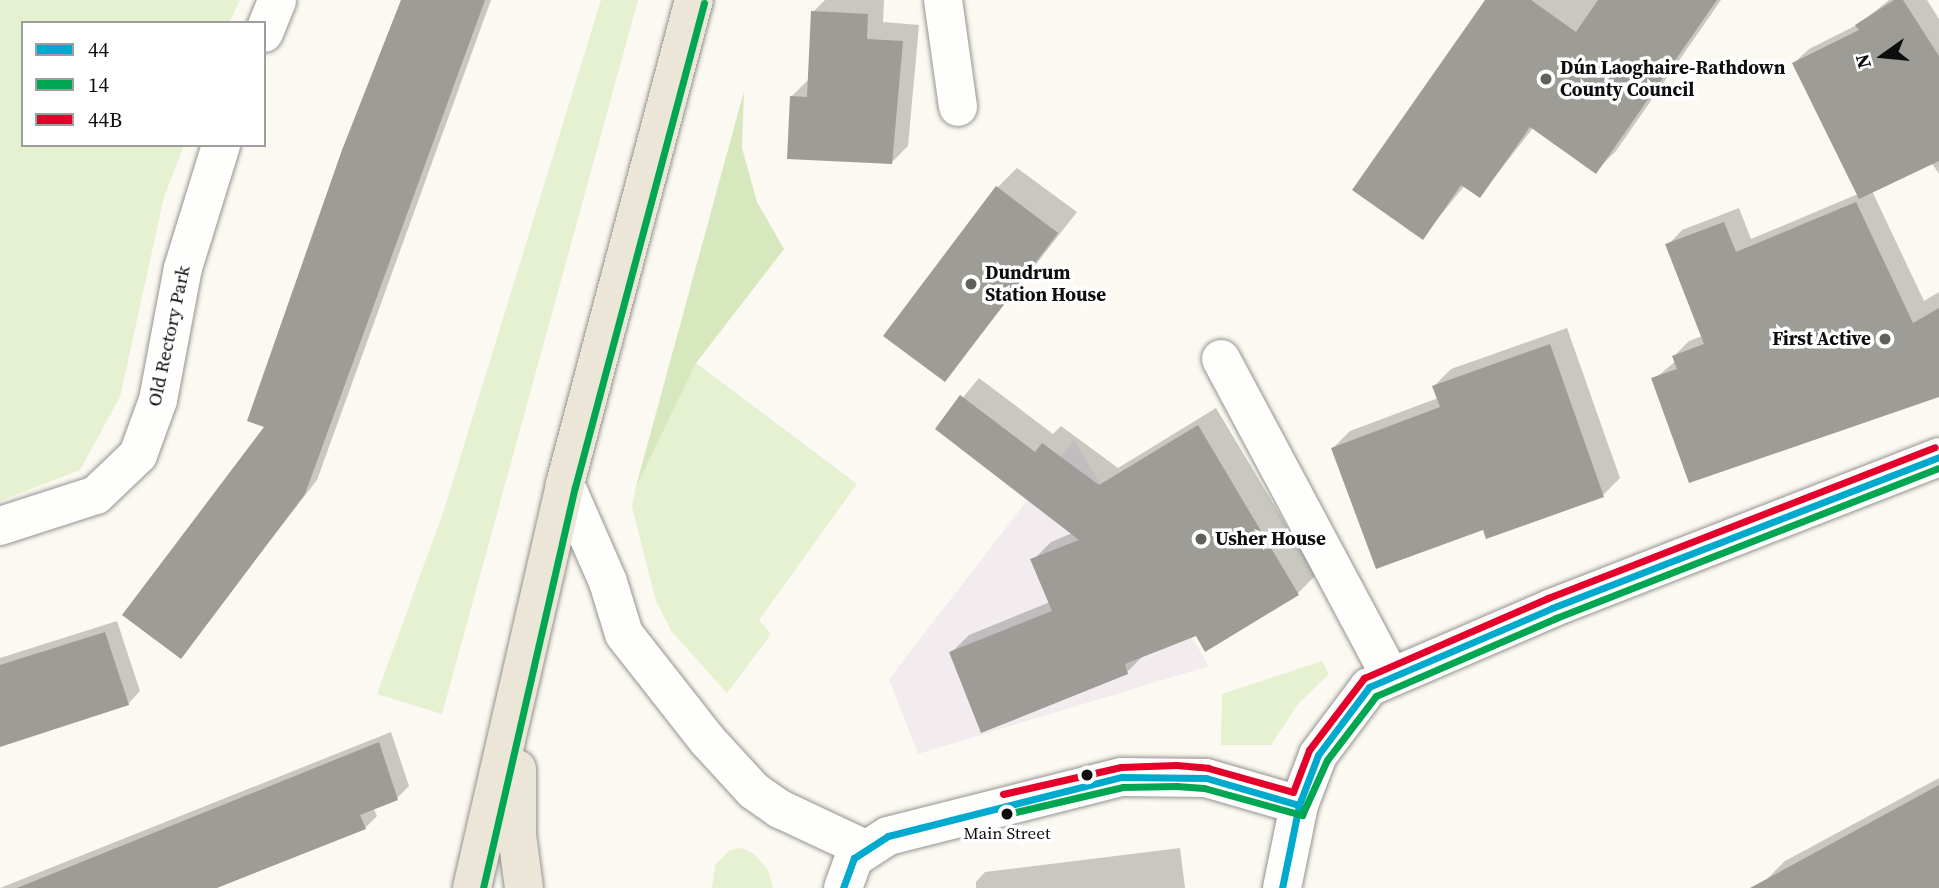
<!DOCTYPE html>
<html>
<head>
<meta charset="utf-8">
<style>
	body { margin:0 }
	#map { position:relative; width:1939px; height:888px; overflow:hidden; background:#fbf9f1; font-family:"Source Serif 4",serif }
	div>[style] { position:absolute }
	.industrial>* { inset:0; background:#f2ecee }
	.green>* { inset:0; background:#e6f1d1 }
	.forest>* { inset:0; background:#d7e8be }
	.shadow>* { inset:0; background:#0003 }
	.building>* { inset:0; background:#9e9c97 }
	.roads { filter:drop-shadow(0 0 2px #949390) drop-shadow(0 0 2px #949390) }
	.minor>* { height:38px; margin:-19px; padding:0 19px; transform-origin:19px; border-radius:19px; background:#fefefd }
	.major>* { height:38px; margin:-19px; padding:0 19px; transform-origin:19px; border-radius:19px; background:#ece6d8 }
	.bus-1>* { height:7px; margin:-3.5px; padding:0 3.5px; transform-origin:3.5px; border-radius:3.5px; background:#00a9ce }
	.bus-2>* { height:7px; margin:-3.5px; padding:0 3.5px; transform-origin:3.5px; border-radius:3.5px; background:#00a651 }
	.bus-3>* { height:7px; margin:-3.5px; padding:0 3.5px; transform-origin:3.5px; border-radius:3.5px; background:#e4002b }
	.dots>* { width:19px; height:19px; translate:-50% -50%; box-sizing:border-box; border:4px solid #fff; border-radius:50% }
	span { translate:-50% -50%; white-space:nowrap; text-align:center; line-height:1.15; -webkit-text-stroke:7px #fff; paint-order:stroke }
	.bus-label { font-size:17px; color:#0d0d0d }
	.poi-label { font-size:19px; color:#0d0d0d; font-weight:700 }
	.left { translate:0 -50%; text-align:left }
	.right { translate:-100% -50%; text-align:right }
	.street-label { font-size:19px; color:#0d0d0d }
	.legend { position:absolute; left:21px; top:21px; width:245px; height:126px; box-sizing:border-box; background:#fff; border:2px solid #9e9e9e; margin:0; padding:9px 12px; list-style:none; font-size:21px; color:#0d0d0d }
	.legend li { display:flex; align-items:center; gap:14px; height:35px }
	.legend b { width:35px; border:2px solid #9e9e9e }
	.north { position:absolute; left:1848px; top:21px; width:70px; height:70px; -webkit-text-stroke:5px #fff; paint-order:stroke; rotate:255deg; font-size:19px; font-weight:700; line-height:28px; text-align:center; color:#0d0d0d }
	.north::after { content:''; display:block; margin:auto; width:24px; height:32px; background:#0d0d0d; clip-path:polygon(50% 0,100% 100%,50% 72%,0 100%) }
</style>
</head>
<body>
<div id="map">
	<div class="industrial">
		<div style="clip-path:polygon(1074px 440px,1209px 666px,918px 754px,889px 679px)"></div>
	</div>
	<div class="green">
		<div style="clip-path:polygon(0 0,240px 0,229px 23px,23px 23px,23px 145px,184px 145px,164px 197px,120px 397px,80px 470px,0 501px)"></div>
		<div style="clip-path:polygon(601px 0,638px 0,442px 714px,377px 694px,445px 507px)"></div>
		<div style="clip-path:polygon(696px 363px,857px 484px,759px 620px,771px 634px,727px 693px,672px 632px,656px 601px,632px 507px,635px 490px)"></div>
		<div style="clip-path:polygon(1322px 661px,1329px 674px,1298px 704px,1271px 745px,1221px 745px,1222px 694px)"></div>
		<div style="clip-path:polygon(741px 848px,754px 854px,768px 870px,773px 888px,712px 888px,715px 865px,730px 850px)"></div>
	</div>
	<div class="forest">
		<div style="clip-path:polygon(744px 91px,742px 148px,757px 202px,784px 249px,696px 363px,635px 490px)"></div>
	</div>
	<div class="shadow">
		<div style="clip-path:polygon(402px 0,491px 0,317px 480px,181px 656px,267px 426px)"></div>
		<div style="clip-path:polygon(825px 0,884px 0,883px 22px,919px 25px,908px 146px,891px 163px,791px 97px,808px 80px,813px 12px)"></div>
		<div style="clip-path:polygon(1488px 0,1721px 0,1616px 151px,1596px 171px,1533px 128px,1480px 196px,1465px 185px,1423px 237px)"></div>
		<div style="clip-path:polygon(1889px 0,1927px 0,1939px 19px,1939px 174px,1931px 162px,1872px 191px,1924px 301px,1939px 292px,1939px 396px,1654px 379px,1676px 361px,1674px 356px,1689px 341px,1702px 336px,1668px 245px,1682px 230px,1739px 208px,1751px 239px,1858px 194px,1794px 63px,1809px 49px,1859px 24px)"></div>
		<div style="clip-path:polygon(1017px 168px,1077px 212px,945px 380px,997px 188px)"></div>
		<div style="clip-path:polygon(1567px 328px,1620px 478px,1603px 495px,1484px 528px,1333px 448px,1350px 431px,1438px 398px,1434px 386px,1451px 369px)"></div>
		<div style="clip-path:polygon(979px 378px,1053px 434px,1061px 426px,1118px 468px,1216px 408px,1316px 575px,1298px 593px,1144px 655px,1127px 672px,951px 653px,969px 635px,1050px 602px,1033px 560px,1051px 542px,1072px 533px,937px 429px)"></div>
		<div style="clip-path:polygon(117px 621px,140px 691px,128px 704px,0 745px,0 658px)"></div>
		<div style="clip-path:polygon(391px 732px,409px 786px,397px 798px,373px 807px,377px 816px,365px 828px,211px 888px,0 888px)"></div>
		<div style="clip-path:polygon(1939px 778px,1939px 888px,1768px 888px,1765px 881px,1785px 861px)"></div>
		<div style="clip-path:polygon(1180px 848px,1185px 888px,976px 888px,976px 882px,985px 872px)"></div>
	</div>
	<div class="building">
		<div style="clip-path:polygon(401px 0,485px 0,305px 494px,181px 659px,122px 615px,264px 427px,247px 421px,342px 150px)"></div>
		<div style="clip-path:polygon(1485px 0,1531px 0,1576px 32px,1598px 0,1717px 0,1596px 174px,1530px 127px,1480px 198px,1461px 185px,1423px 240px,1352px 190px)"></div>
		<div style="clip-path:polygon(1894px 0,1903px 0,1939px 56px,1939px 161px,1859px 199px,1792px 63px,1859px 30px,1855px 25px)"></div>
		<div style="clip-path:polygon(811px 11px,868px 14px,867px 39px,903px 41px,892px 164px,787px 159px,790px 96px,807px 97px)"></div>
		<div style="clip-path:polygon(996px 186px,1058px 233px,945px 382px,883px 336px)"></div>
		<div style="clip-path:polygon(1856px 202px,1913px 323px,1939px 308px,1939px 397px,1689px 483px,1651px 378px,1677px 369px,1672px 356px,1704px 344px,1665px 244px,1724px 222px,1736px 252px)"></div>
		<div style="clip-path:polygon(1550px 344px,1604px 497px,1486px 539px,1483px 530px,1376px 569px,1331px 448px,1440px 407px,1432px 386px)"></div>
		<div style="clip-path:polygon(960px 395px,1035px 452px,1042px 443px,1099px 485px,1198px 425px,1299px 595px,1205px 652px,1196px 636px,1125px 664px,1128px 674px,981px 733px,949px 652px,1052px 611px,1030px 559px,1079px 540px,935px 429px)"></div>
		<div style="clip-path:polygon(105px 632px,129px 705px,0 747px,0 665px)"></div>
		<div style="clip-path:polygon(379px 742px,398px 800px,360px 815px,366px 829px,217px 888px,17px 888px)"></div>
		<div style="clip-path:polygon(1939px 785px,1939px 888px,1750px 888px)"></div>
	</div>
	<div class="roads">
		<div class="minor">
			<div style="left:943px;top:0;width:108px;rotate:82deg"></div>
			<div style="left:264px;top:33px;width:35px;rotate:-68deg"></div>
			<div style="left:1221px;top:359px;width:359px;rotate:61.9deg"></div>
			<div style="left:565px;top:484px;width:107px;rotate:66.3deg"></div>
			<div style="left:608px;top:582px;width:54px;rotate:72.9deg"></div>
			<div style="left:624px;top:634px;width:136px;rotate:51.9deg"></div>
			<div style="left:708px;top:741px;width:68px;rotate:47.4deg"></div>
			<div style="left:754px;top:791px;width:32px;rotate:35deg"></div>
			<div style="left:780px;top:809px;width:92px;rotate:25.2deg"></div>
			<div style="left:0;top:526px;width:101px;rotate:-17.9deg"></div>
			<div style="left:96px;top:495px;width:58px;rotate:-43.6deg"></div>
			<div style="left:138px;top:455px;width:59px;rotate:-70deg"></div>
			<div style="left:158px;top:400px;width:134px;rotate:-79.3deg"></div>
			<div style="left:183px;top:268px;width:129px;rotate:-72.8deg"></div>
			<div style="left:843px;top:888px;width:32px;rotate:-70deg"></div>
			<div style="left:854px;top:858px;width:40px;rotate:-32.9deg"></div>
			<div style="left:888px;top:836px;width:241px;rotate:-14.2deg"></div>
			<div style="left:1122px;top:777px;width:84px;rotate:0.7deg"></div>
			<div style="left:1206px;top:778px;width:97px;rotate:16.2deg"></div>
			<div style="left:1282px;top:888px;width:85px;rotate:-78.4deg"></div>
			<div style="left:1299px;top:805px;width:53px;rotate:-69.2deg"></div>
			<div style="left:1318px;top:755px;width:85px;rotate:-53.1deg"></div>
			<div style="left:1369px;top:687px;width:199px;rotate:-23.3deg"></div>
			<div style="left:1552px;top:608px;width:415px;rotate:-21.3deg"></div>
		</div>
		<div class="major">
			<div style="left:517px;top:769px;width:66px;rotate:90deg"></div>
			<div style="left:517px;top:835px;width:53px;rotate:82.5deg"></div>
			<div style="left:472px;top:888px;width:415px;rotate:-77deg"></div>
			<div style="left:565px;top:484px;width:501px;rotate:-75.08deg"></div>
		</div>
	</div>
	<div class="bus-1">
		<div style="left:843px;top:888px;width:32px;rotate:-70deg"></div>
		<div style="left:854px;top:858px;width:40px;rotate:-32.9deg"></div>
		<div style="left:888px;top:836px;width:241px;rotate:-14.2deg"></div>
		<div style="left:1122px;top:777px;width:84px;rotate:0.7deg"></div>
		<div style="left:1206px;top:778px;width:97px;rotate:16.2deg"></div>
		<div style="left:1282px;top:888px;width:85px;rotate:-78.4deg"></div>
		<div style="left:1299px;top:805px;width:53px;rotate:-69.2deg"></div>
		<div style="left:1318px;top:755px;width:85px;rotate:-53.1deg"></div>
		<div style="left:1369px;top:687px;width:199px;rotate:-23.3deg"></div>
		<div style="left:1552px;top:608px;width:415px;rotate:-21.3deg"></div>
	</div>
	<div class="bus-2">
		<div style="left:1007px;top:814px;width:119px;rotate:-13.1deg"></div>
		<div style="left:1123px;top:787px;width:53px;rotate:-1.1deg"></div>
		<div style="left:1176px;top:786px;width:28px;rotate:4deg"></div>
		<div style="left:1204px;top:788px;width:102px;rotate:15.4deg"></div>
		<div style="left:1302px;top:815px;width:60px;rotate:-65.6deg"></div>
		<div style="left:1327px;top:760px;width:81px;rotate:-52.6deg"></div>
		<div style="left:1376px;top:696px;width:196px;rotate:-23.4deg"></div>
		<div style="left:1556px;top:618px;width:411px;rotate:-21.4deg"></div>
		<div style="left:483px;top:888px;width:411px;rotate:-77.1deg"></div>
		<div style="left:575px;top:487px;width:501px;rotate:-75.08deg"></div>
	</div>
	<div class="bus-3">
		<div style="left:1003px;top:794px;width:121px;rotate:-12.9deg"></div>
		<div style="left:1121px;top:767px;width:55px;rotate:-2.1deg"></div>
		<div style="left:1176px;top:765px;width:32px;rotate:5deg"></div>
		<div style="left:1208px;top:768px;width:88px;rotate:15.8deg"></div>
		<div style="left:1293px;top:792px;width:45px;rotate:-69.1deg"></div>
		<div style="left:1309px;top:750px;width:91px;rotate:-52.6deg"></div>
		<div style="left:1364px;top:678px;width:201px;rotate:-23.5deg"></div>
		<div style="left:1548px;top:598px;width:415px;rotate:-21.3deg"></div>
	</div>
	<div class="dots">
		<div style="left:1546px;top:79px;background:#60605d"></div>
		<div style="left:971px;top:284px;background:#60605d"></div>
		<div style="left:1885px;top:339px;background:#60605d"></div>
		<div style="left:1201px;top:539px;background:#60605d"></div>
		<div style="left:1087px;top:775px;background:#0d0d0d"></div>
		<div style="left:1007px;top:814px;background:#0d0d0d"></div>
	</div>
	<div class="bus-label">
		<span style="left:1007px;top:834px">Main Street</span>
	</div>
	<div class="poi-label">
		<span class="left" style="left:1560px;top:79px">Dún Laoghaire-Rathdown<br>County Council</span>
		<span class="left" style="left:985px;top:284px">Dundrum<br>Station House</span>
		<span class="right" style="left:1871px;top:339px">First Active</span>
		<span class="left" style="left:1215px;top:539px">Usher House</span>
	</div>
	<div class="street-label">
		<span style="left:169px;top:336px;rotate:-78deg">Old Rectory Park</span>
	</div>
	<ul class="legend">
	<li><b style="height:9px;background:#00a9ce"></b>44</li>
	<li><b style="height:9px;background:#00a651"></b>14</li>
	<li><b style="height:9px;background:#e4002b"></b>44B</li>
	</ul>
	<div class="north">N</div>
</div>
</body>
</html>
